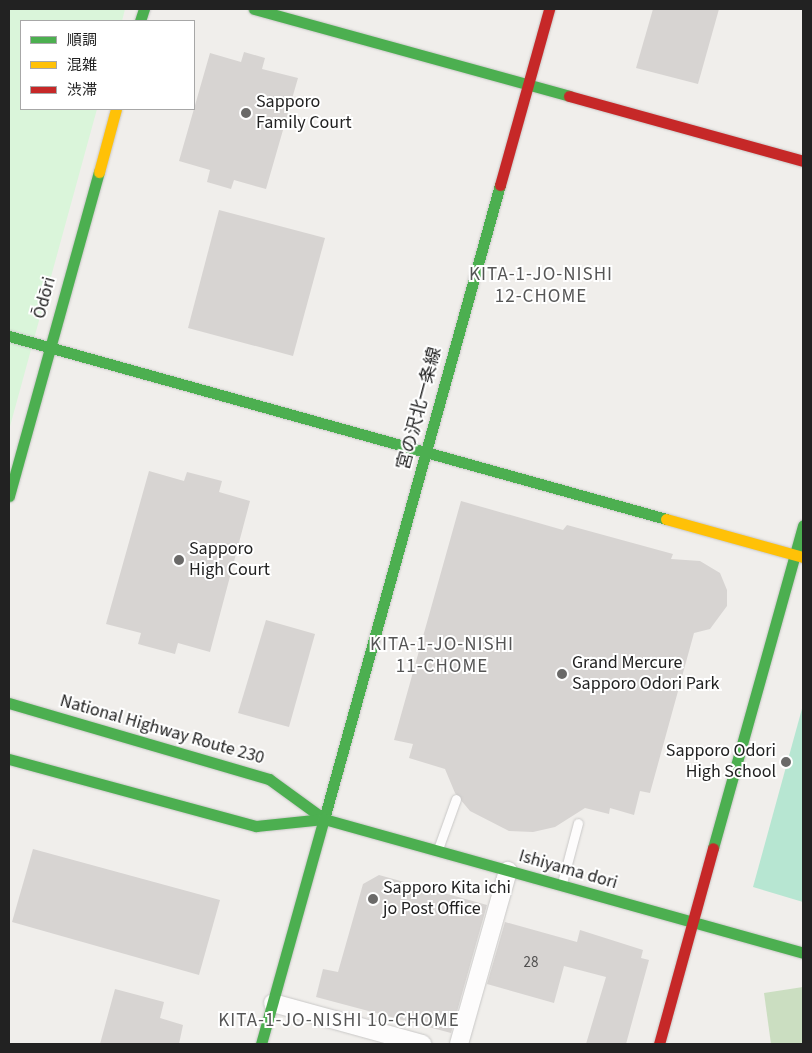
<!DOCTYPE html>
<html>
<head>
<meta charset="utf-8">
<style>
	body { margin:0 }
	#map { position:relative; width:812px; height:1053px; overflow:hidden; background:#f0eeeb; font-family:"Source Sans 3","Noto Sans JP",sans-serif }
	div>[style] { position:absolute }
	.forest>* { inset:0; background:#cbdec1 }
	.park>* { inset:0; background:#daf5da }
	.pitch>* { inset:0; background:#b7e6d2 }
	.building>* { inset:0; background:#d7d4d2 }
	.roads { filter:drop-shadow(0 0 1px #c9c8c7) drop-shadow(0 0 1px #c9c8c7) }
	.lane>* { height:9px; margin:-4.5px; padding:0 4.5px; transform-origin:4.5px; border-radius:4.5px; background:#fdfcfc }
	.street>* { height:18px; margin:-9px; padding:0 9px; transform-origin:9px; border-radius:9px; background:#fdfcfc }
	.fast>* { height:11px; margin:-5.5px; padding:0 5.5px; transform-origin:5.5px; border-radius:5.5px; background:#4caf50 }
	.slow>* { height:11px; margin:-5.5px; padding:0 5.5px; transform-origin:5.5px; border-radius:5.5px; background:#ffc107 }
	.jam>* { height:11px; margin:-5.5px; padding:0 5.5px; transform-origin:5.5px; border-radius:5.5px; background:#c62828 }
	.dots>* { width:14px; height:14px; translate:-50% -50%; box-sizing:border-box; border:2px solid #fff; border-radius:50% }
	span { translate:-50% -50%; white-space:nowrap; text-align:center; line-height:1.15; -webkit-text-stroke:4px #fff; paint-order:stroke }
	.number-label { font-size:15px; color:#4f4e4e }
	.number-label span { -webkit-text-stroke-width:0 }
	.poi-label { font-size:18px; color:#222 }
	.left { translate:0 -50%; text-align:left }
	.right { translate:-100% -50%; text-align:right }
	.street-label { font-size:18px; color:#222 }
	.neighbourhood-label { font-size:19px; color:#555; letter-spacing:1px }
	.frame { position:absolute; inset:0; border:10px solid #222; pointer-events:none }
	.legend { position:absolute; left:20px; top:20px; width:175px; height:90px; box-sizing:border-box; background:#fff; border:1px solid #a7a7a7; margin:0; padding:6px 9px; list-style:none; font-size:15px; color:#222 }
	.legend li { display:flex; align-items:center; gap:10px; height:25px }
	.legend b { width:25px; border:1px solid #a7a7a7 }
</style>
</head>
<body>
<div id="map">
	<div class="forest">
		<div style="clip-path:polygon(803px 987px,803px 1044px,771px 1044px,764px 993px)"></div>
	</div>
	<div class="park">
		<div style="clip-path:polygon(9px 9px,125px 9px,122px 21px,21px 21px,21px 109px,97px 109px,9px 430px)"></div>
	</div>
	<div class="pitch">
		<div style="clip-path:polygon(803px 705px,803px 902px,753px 887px)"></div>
	</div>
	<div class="building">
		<div style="clip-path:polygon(653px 9px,719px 9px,698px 84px,636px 68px)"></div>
		<div style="clip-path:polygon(244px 52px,265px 58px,262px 69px,298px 78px,266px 189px,234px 180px,231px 189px,207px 182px,210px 170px,179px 161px,210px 53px,241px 62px)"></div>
		<div style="clip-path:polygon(219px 210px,325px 238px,293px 356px,188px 328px)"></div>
		<div style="clip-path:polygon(149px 471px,184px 481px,187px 472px,222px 481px,219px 492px,250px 501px,210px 652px,178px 643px,175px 654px,138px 644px,141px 633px,106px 624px)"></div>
		<div style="clip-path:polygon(461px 501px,563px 530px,567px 525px,673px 554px,671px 559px,700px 561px,720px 573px,727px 590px,727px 606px,710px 629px,694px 633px,650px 793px,640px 791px,634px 815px,610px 808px,609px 814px,585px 808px,555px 827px,533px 832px,509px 831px,470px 811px,455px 793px,445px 769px,409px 758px,413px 744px,394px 740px)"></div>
		<div style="clip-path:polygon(266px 620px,315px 634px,289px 727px,238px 713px)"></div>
		<div style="clip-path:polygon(33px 849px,220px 900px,199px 975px,12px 922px)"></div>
		<div style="clip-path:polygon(379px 875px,487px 905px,451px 1033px,316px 997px,323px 969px,338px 972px,363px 884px)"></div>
		<div style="clip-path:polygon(505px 922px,577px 942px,580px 930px,643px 950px,641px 958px,649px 960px,626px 1044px,586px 1044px,606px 977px,564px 966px,554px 1003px,487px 984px)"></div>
		<div style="clip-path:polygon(115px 989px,164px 1002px,160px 1018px,183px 1025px,179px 1044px,100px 1044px)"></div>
	</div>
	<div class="roads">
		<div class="lane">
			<div style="left:438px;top:849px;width:53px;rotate:-70.2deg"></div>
			<div style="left:562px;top:883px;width:62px;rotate:-75.1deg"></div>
		</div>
		<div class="street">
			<div style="left:273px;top:1003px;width:155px;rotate:15.4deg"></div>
			<div style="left:459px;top:1044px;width:180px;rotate:-74.2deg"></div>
		</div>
		<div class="fast">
			<div style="left:254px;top:9px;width:327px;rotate:15.4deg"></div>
			<div style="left:140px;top:21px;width:13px;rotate:-72deg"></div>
			<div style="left:9px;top:336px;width:682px;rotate:15.56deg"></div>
			<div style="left:9px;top:496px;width:336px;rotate:-74.5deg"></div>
			<div style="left:9px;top:703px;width:271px;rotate:16.3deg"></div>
			<div style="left:269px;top:779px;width:68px;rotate:36deg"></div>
			<div style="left:9px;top:759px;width:256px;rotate:15.2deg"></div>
			<div style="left:256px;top:826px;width:68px;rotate:-5.9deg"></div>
			<div style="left:324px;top:819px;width:497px;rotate:15.6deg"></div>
			<div style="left:324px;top:819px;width:658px;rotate:-74.49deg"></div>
			<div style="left:713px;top:848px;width:335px;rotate:-74.4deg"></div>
			<div style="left:261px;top:1044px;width:234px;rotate:-74.4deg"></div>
		</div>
		<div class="slow">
			<div style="left:99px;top:172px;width:65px;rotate:-74.9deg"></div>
			<div style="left:666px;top:519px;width:142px;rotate:15.5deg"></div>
		</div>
		<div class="jam">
			<div style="left:569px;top:96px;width:243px;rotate:15.5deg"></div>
			<div style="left:500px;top:185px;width:183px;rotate:-74.4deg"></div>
			<div style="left:659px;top:1044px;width:203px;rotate:-74.6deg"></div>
		</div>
	</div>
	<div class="dots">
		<div style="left:246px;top:113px;background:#6a6968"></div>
		<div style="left:179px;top:560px;background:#6a6968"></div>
		<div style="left:562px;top:674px;background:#6a6968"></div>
		<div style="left:786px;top:762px;background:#6a6968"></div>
		<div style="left:373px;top:899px;background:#6a6968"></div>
	</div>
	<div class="number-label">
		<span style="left:531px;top:963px">28</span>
	</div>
	<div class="poi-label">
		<span class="left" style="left:256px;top:113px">Sapporo<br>Family Court</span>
		<span class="left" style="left:189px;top:560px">Sapporo<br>High Court</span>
		<span class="left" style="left:572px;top:674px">Grand Mercure<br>Sapporo Odori Park</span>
		<span class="right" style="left:776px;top:762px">Sapporo Odori<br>High School</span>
		<span class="left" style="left:383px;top:899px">Sapporo Kita ichi<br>jo Post Office</span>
	</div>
	<div class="street-label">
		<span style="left:45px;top:298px;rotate:-75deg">Ōdōri</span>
		<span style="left:420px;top:409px;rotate:-75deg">宮の沢北一条線</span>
		<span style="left:162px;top:730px;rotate:16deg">National Highway Route 230</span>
		<span style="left:568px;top:870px;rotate:16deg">Ishiyama dori</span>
	</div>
	<div class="neighbourhood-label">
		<span style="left:541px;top:286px">KITA-1-JO-NISHI<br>12-CHOME</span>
		<span style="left:442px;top:656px">KITA-1-JO-NISHI<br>11-CHOME</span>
		<span style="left:339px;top:1021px">KITA-1-JO-NISHI 10-CHOME</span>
	</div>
	<div class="frame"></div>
	<ul class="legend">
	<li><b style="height:6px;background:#4caf50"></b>順調</li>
	<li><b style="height:6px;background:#ffc107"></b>混雑</li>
	<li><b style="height:6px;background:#c62828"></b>渋滞</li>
	</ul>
</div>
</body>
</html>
